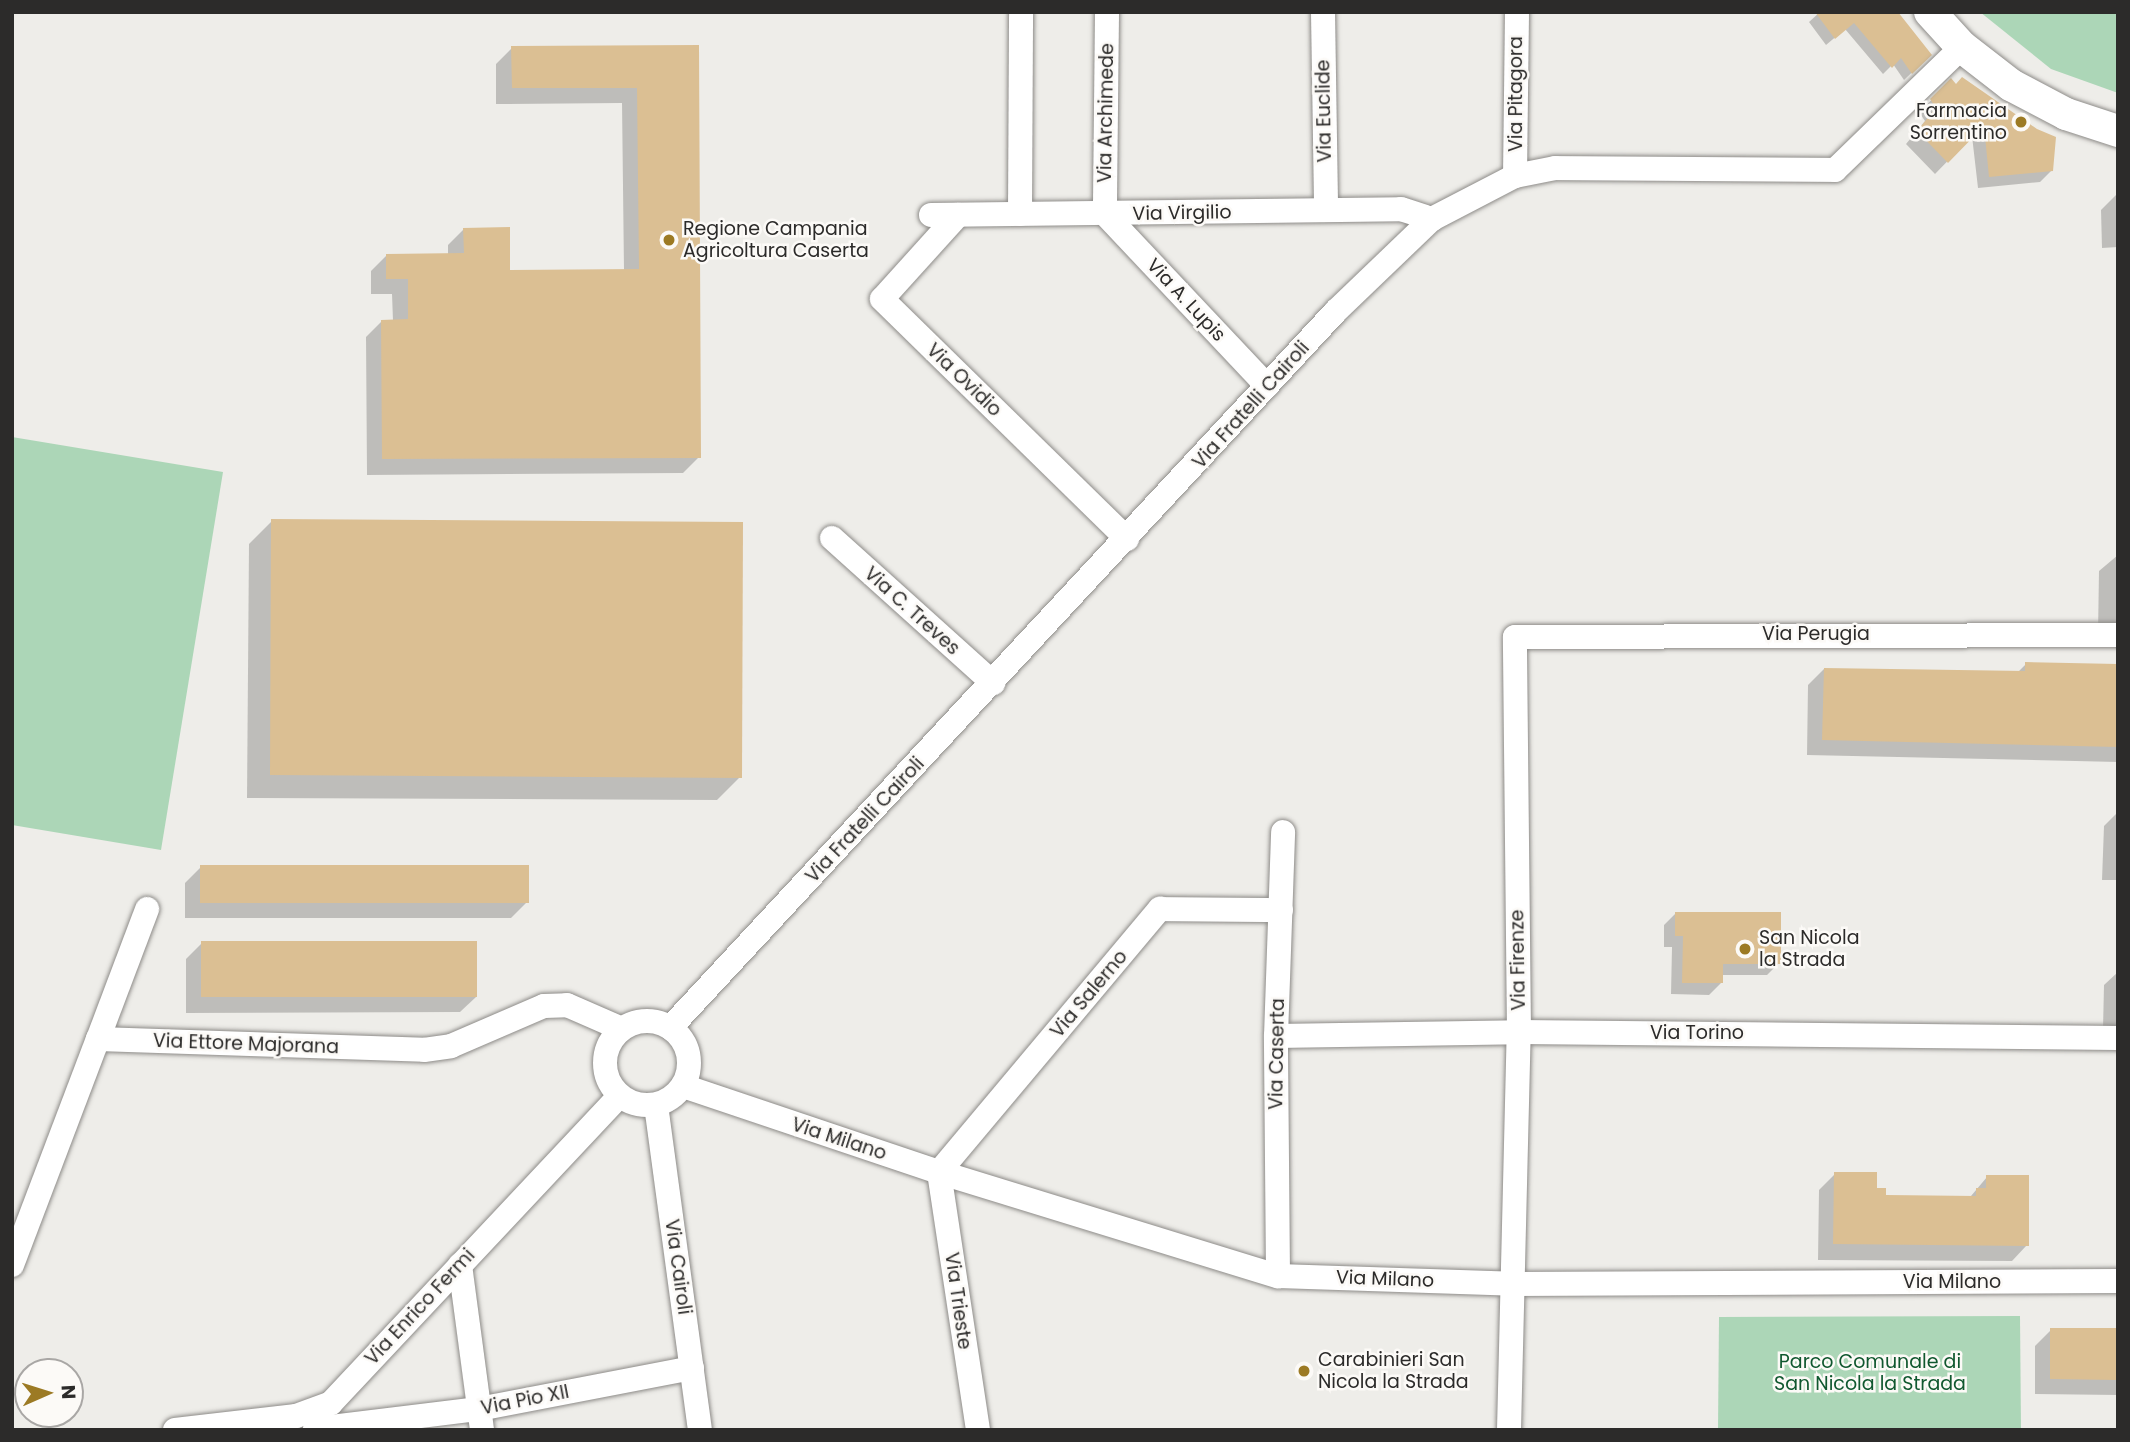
<!DOCTYPE html>
<html>
<head>
<meta charset="utf-8">
<style>
	body { margin:0 }
	#map { position:relative; width:2130px; height:1442px; overflow:hidden; background:#eeede9; font-family:Poppins,sans-serif }
	div>[style] { position:absolute }
	.green>* { inset:0; background:#acd6b7 }
	.shadow>* { inset:0; background:#0003 }
	.building>* { inset:0; background:#dbbf93 }
	.roads { filter:drop-shadow(0 0 2px #8d8b88) drop-shadow(0 0 2px #8d8b88) }
	.minor>* { height:24px; margin:-12px; padding:0 12px; transform-origin:12px; border-radius:12px; background:#fff }
	.minor>.ring { margin:-12px; padding:0; box-sizing:content-box; background:none; border:24px solid #fff; border-radius:50% }
	.tertiary>* { height:32px; margin:-16px; padding:0 16px; transform-origin:16px; border-radius:16px; background:#fff }
	.dots>* { width:19px; height:19px; translate:-50% -50%; box-sizing:border-box; border:4px solid #fcfaf7; border-radius:50% }
	span { translate:-50% -50%; white-space:nowrap; text-align:center; line-height:1.15; -webkit-text-stroke:5px #fcfaf7; paint-order:stroke }
	.street-label { font-size:19px; color:#2c2b2a }
	.poi-label { font-size:19px; color:#2c2b2a }
	.right { translate:-100% -50%; text-align:right }
	.left { translate:0 -50%; text-align:left }
	.park-label { font-size:19px; color:#10582f }
	.frame { position:absolute; inset:0; border:14px solid #2c2b2a; pointer-events:none }
	.north { position:absolute; left:14px; top:1358px; width:70px; height:70px; box-sizing:border-box; background:#fcfaf7; border:2px solid #a9a7a5; border-radius:50%; rotate:87deg; font-size:19px; font-weight:700; line-height:28px; text-align:center; color:#2c2b2a }
	.north::after { content:''; display:block; margin:auto; width:24px; height:32px; background:#9c7a24; clip-path:polygon(50% 0,100% 100%,50% 72%,0 100%) }
</style>
</head>
<body>
<div id="map">
	<div class="green">
		<div style="clip-path:polygon(1980px 12px,2118px 12px,2118px 93px,2051px 69px)"></div>
		<div style="clip-path:polygon(12px 437px,223px 472px,161px 850px,12px 825px)"></div>
		<div style="clip-path:polygon(2020px 1316px,2021px 1430px,1718px 1430px,1719px 1317px)"></div>
	</div>
	<div class="shadow">
		<div style="clip-path:polygon(1820px 12px,1896px 12px,1930px 55px,1904px 80px,1893px 64px,1883px 74px,1845px 29px,1826px 45px,1809px 22px)"></div>
		<div style="clip-path:polygon(697px 47px,699px 457px,683px 473px,367px 475px,366px 337px,382px 321px,393px 321px,392px 294px,371px 294px,371px 271px,387px 255px,448px 255px,448px 245px,464px 229px,508px 271px,624px 271px,622px 103px,496px 104px,496px 64px,512px 48px)"></div>
		<div style="clip-path:polygon(1951px 81px,2052px 170px,2040px 182px,1978px 188px,1972px 136px,1935px 174px,1906px 144px,1925px 121px,1919px 112px)"></div>
		<div style="clip-path:polygon(2117px 194px,2118px 247px,2102px 248px,2101px 210px)"></div>
		<div style="clip-path:polygon(272px 521px,740px 777px,717px 800px,247px 798px,249px 544px)"></div>
		<div style="clip-path:polygon(2118px 555px,2118px 635px,2098px 634px,2099px 571px)"></div>
		<div style="clip-path:polygon(2026px 664px,2118px 666px,2118px 762px,1807px 755px,1808px 685px,1824px 669px,2017px 673px)"></div>
		<div style="clip-path:polygon(2118px 812px,2118px 880px,2102px 880px,2104px 826px)"></div>
		<div style="clip-path:polygon(201px 867px,527px 902px,511px 918px,185px 918px,185px 883px)"></div>
		<div style="clip-path:polygon(1676px 913px,1779px 963px,1767px 975px,1721px 975px,1721px 983px,1709px 995px,1671px 994px,1672px 947px,1664px 947px,1664px 925px)"></div>
		<div style="clip-path:polygon(202px 943px,476px 997px,460px 1012px,186px 1013px,186px 959px)"></div>
		<div style="clip-path:polygon(2118px 972px,2118px 1030px,2103px 1029px,2104px 985px)"></div>
		<div style="clip-path:polygon(1835px 1174px,1885px 1197px,1971px 1196px,1987px 1177px,2027px 1245px,2012px 1261px,1818px 1260px,1819px 1190px)"></div>
		<div style="clip-path:polygon(2051px 1330px,2118px 1330px,2118px 1395px,2035px 1394px,2035px 1346px)"></div>
	</div>
	<div class="building">
		<div style="clip-path:polygon(1815px 12px,1898px 12px,1932px 55px,1912px 74px,1901px 58px,1892px 68px,1854px 23px,1835px 39px)"></div>
		<div style="clip-path:polygon(699px 45px,701px 458px,382px 459px,381px 320px,408px 319px,408px 279px,386px 279px,386px 254px,464px 253px,463px 228px,510px 227px,510px 270px,639px 269px,637px 88px,512px 88px,511px 46px)"></div>
		<div style="clip-path:polygon(1962px 77px,2037px 129px,2056px 137px,2053px 171px,1989px 177px,1984px 126px,1948px 163px,1917px 131px,1936px 108px,1930px 99px,1951px 78px,1956px 84px)"></div>
		<div style="clip-path:polygon(271px 519px,743px 522px,742px 778px,270px 775px)"></div>
		<div style="clip-path:polygon(2025px 662px,2118px 664px,2118px 747px,1822px 740px,1824px 668px,2025px 671px)"></div>
		<div style="clip-path:polygon(200px 865px,529px 865px,529px 903px,200px 903px)"></div>
		<div style="clip-path:polygon(1675px 912px,1781px 912px,1781px 964px,1723px 964px,1723px 983px,1682px 983px,1683px 936px,1675px 936px)"></div>
		<div style="clip-path:polygon(201px 941px,477px 941px,477px 997px,201px 997px)"></div>
		<div style="clip-path:polygon(1834px 1172px,1877px 1172px,1877px 1188px,1886px 1188px,1886px 1195px,1976px 1196px,1976px 1188px,1986px 1188px,1986px 1175px,2029px 1175px,2029px 1246px,1833px 1244px)"></div>
		<div style="clip-path:polygon(2050px 1328px,2118px 1328px,2118px 1380px,2050px 1379px)"></div>
	</div>
	<div class="roads">
		<div class="minor">
			<div style="left:1107px;top:12px;width:202px;rotate:90.6deg"></div>
			<div style="left:1105px;top:214px;width:236px;rotate:46.7deg"></div>
			<div style="left:1323px;top:12px;width:198px;rotate:89.1deg"></div>
			<div style="left:1515px;top:176px;width:164px;rotate:-89.3deg"></div>
			<div style="left:1020px;top:214px;width:202px;rotate:-89.7deg"></div>
			<div style="left:931px;top:215px;width:470px;rotate:-0.7deg"></div>
			<div style="left:1401px;top:209px;width:33px;rotate:18deg"></div>
			<div style="left:958px;top:215px;width:113px;rotate:132.1deg"></div>
			<div style="left:882px;top:299px;width:343px;rotate:44.4deg"></div>
			<div style="left:832px;top:538px;width:217px;rotate:42deg"></div>
			<div class="ring" style="left:605px;top:1021px;width:60px;height:60px"></div>
			<div style="left:670px;top:1028px;width:979px;rotate:-47.11deg"></div>
			<div style="left:1336px;top:311px;width:133px;rotate:-43.8deg"></div>
			<div style="left:1432px;top:219px;width:93px;rotate:-27.4deg"></div>
			<div style="left:1515px;top:176px;width:41px;rotate:-11.3deg"></div>
			<div style="left:1555px;top:168px;width:280px;rotate:0.4deg"></div>
			<div style="left:1835px;top:170px;width:177px;rotate:-44.1deg"></div>
			<div style="left:1276px;top:1036px;width:243px;rotate:-0.9deg"></div>
			<div style="left:1519px;top:1032px;width:599px;rotate:0.57deg"></div>
			<div style="left:98px;top:1039px;width:139px;rotate:-69.3deg"></div>
			<div style="left:683px;top:1086px;width:270px;rotate:18.6deg"></div>
			<div style="left:939px;top:1172px;width:355px;rotate:17.1deg"></div>
			<div style="left:1278px;top:1276px;width:235px;rotate:1.9deg"></div>
			<div style="left:1513px;top:1284px;width:605px;rotate:-0.28deg"></div>
			<div style="left:656px;top:1105px;width:328px;rotate:82.3deg"></div>
			<div style="left:12px;top:1265px;width:242px;rotate:-69.2deg"></div>
			<div style="left:98px;top:1039px;width:326px;rotate:1.9deg"></div>
			<div style="left:424px;top:1050px;width:27px;rotate:-8deg"></div>
			<div style="left:451px;top:1046px;width:101px;rotate:-23.3deg"></div>
			<div style="left:544px;top:1006px;width:23px;rotate:-2deg"></div>
			<div style="left:567px;top:1005px;width:60px;rotate:23.6deg"></div>
			<div style="left:460px;top:1265px;width:166px;rotate:82.4deg"></div>
			<div style="left:1278px;top:1276px;width:240px;rotate:-90.5deg"></div>
			<div style="left:1276px;top:1036px;width:204px;rotate:-88deg"></div>
			<div style="left:315px;top:1429px;width:165px;rotate:-7deg"></div>
			<div style="left:479px;top:1409px;width:217px;rotate:-10.9deg"></div>
			<div style="left:175px;top:1430px;width:122px;rotate:-6.6deg"></div>
			<div style="left:296px;top:1416px;width:37px;rotate:-20deg"></div>
			<div style="left:331px;top:1403px;width:421px;rotate:-46.8deg"></div>
			<div style="left:978px;top:1430px;width:261px;rotate:-98.6deg"></div>
			<div style="left:939px;top:1172px;width:344px;rotate:-50deg"></div>
			<div style="left:1160px;top:909px;width:121px;rotate:0.5deg"></div>
			<div style="left:1509px;top:1430px;width:398px;rotate:-88.6deg"></div>
			<div style="left:1519px;top:1032px;width:395px;rotate:-90.6deg"></div>
			<div style="left:1515px;top:637px;width:603px;rotate:-0.19deg"></div>
		</div>
		<div class="tertiary">
			<div style="left:1930px;top:12px;width:47px;rotate:47.6deg"></div>
			<div style="left:1962px;top:47px;width:62px;rotate:37.8deg"></div>
			<div style="left:2011px;top:85px;width:62px;rotate:27.8deg"></div>
			<div style="left:2066px;top:114px;width:55px;rotate:18.1deg"></div>
		</div>
	</div>
	<div class="dots">
		<div style="left:2021px;top:122px;background:#9c7a24"></div>
		<div style="left:669px;top:240px;background:#9c7a24"></div>
		<div style="left:1745px;top:949px;background:#9c7a24"></div>
		<div style="left:1304px;top:1371px;background:#9c7a24"></div>
	</div>
	<div class="street-label">
		<span style="left:1516px;top:94px;rotate:-90deg">Via Pitagora</span>
		<span style="left:1324px;top:111px;rotate:-91deg">Via Euclide</span>
		<span style="left:1106px;top:113px;rotate:-89deg">Via Archimede</span>
		<span style="left:1182px;top:213px;rotate:-1deg">Via Virgilio</span>
		<span style="left:1186px;top:300px;rotate:47deg">Via A. Lupis</span>
		<span style="left:964px;top:380px;rotate:44deg">Via Ovidio</span>
		<span style="left:1251px;top:405px;rotate:-48deg">Via Fratelli Cairoli</span>
		<span style="left:912px;top:611px;rotate:42deg">Via C. Treves</span>
		<span style="left:1816px;top:634px">Via Perugia</span>
		<span style="left:865px;top:820px;rotate:-47deg">Via Fratelli Cairoli</span>
		<span style="left:1518px;top:960px;rotate:-91deg">Via Firenze</span>
		<span style="left:1089px;top:994px;rotate:-50deg">Via Salerno</span>
		<span style="left:1697px;top:1033px">Via Torino</span>
		<span style="left:246px;top:1044px;rotate:2deg">Via Ettore Majorana</span>
		<span style="left:1277px;top:1054px;rotate:-89deg">Via Caserta</span>
		<span style="left:839px;top:1139px;rotate:18deg">Via Milano</span>
		<span style="left:678px;top:1267px;rotate:82deg">Via Cairoli</span>
		<span style="left:1385px;top:1279px;rotate:2deg">Via Milano</span>
		<span style="left:1952px;top:1282px">Via Milano</span>
		<span style="left:958px;top:1301px;rotate:82deg">Via Trieste</span>
		<span style="left:420px;top:1307px;rotate:-47deg">Via Enrico Fermi</span>
		<span style="left:525px;top:1400px;rotate:-11deg">Via Pio XII</span>
	</div>
	<div class="poi-label">
		<span class="right" style="left:2007px;top:122px">Farmacia<br>Sorrentino</span>
		<span class="left" style="left:683px;top:240px">Regione Campania<br>Agricoltura Caserta</span>
		<span class="left" style="left:1759px;top:949px">San Nicola<br>la Strada</span>
		<span class="left" style="left:1318px;top:1371px">Carabinieri San<br>Nicola la Strada</span>
	</div>
	<div class="park-label">
		<span style="left:1870px;top:1373px">Parco Comunale di<br>San Nicola la Strada</span>
	</div>
	<div class="frame"></div>
	<div class="north">N</div>
</div>
</body>
</html>
